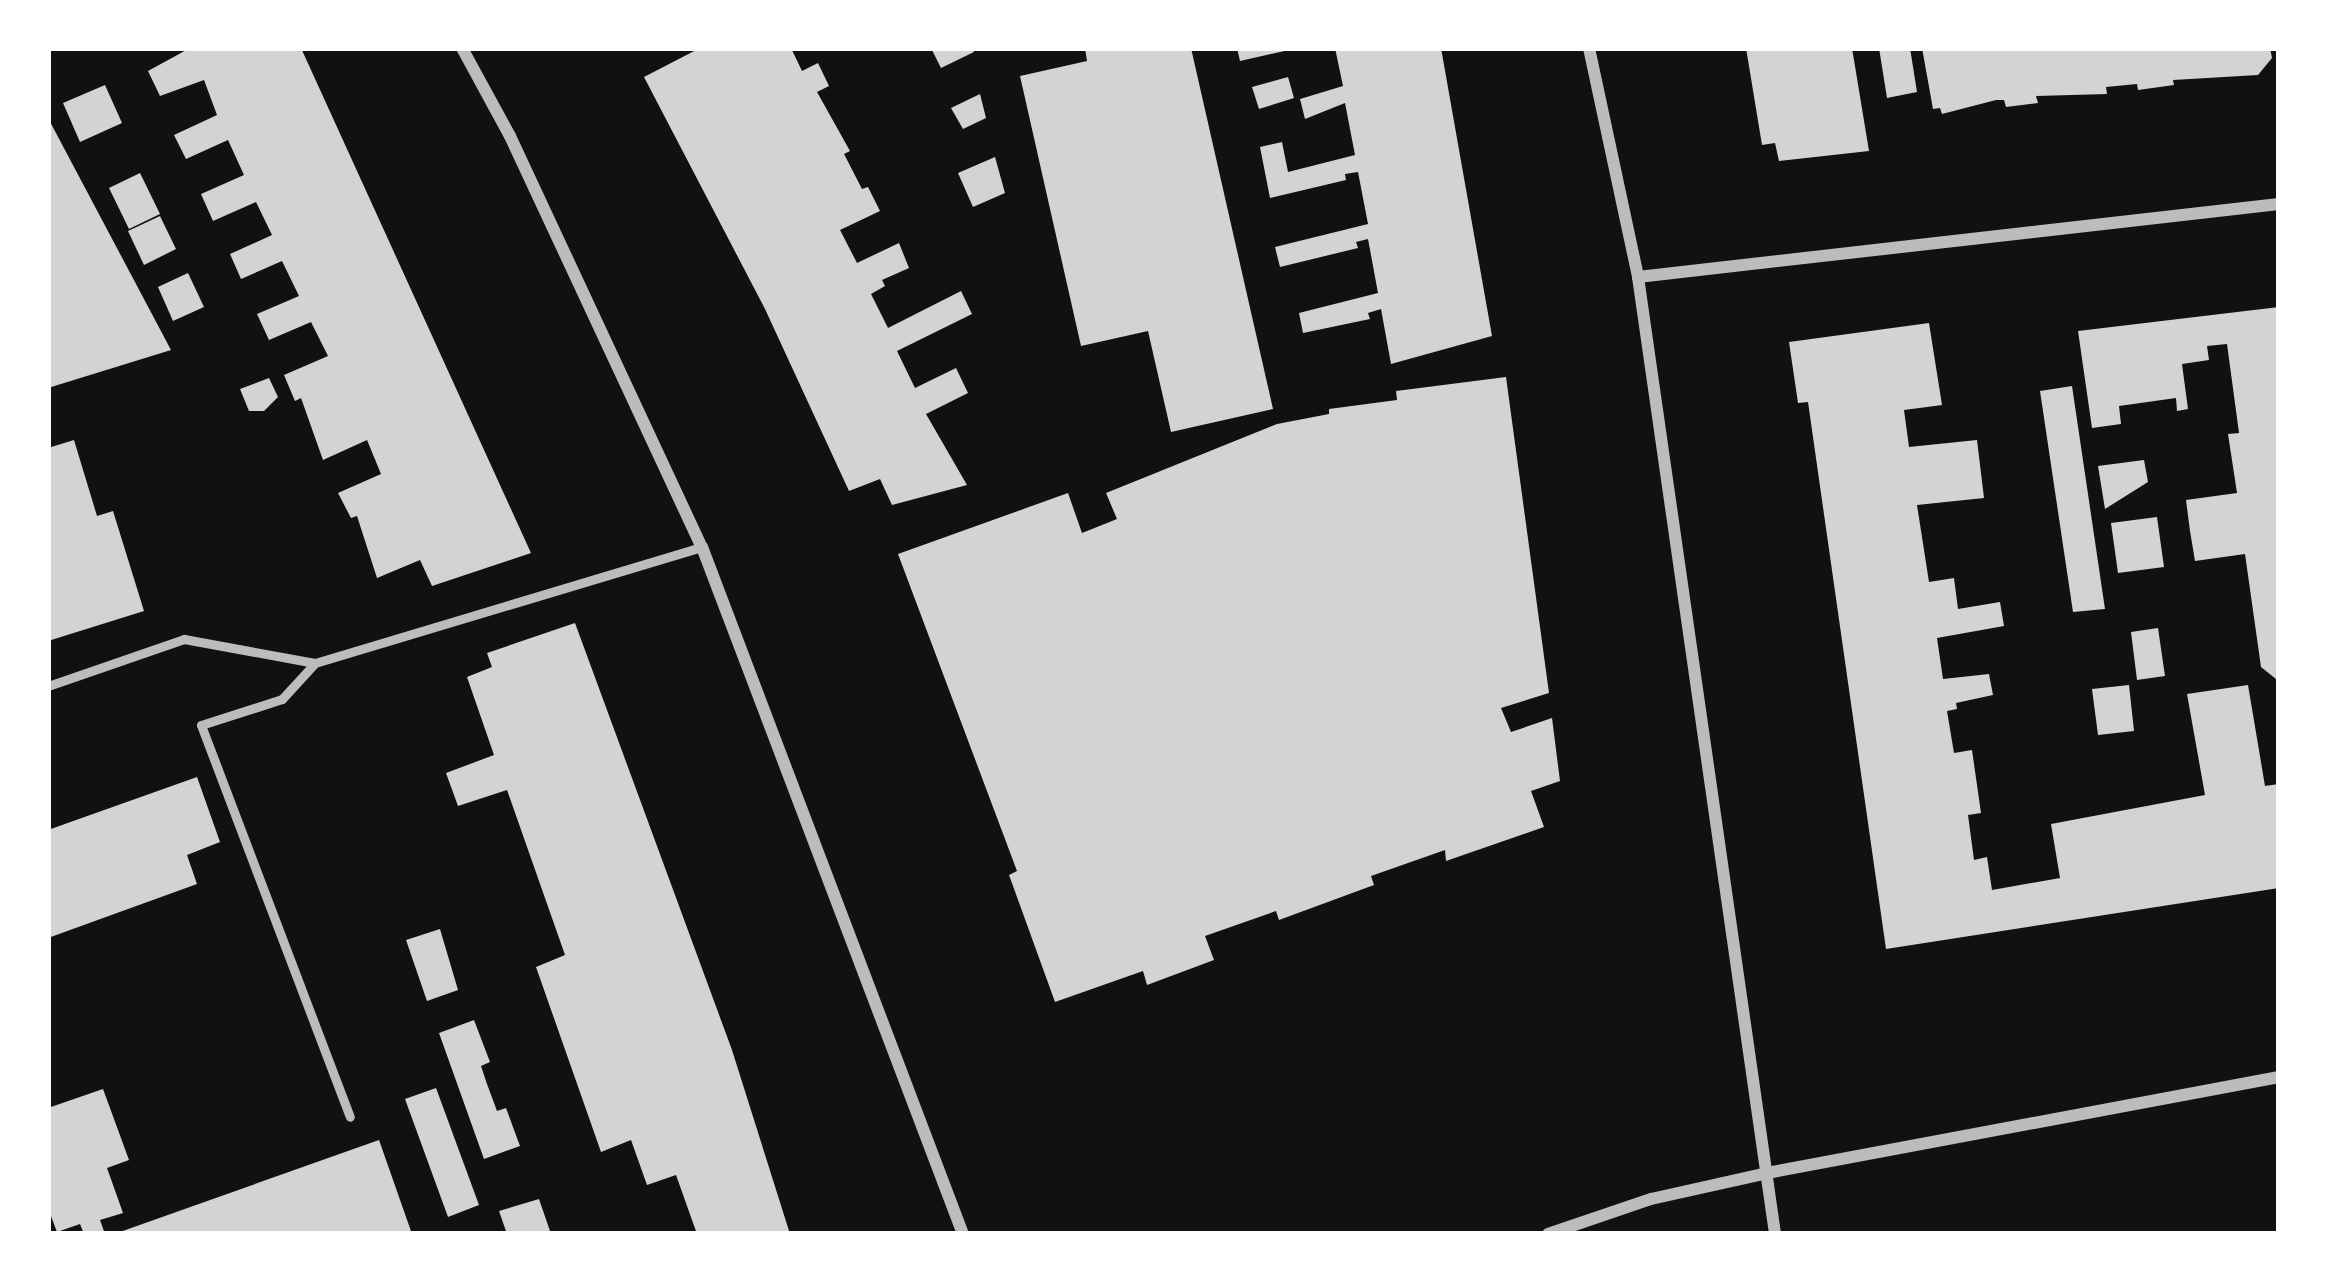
<!DOCTYPE html>
<html>
<head>
<meta charset="utf-8">
<style>
	body { margin:0 }
	#map { position:relative; width:2327px; height:1282px; overflow:hidden; background:#111; font-family:Helvetica,sans-serif }
	div>[style] { position:absolute }
	.building>* { inset:0; background:#d3d3d3 }
	.service>* { height:9px; margin:-4.5px; padding:0 4.5px; transform-origin:4.5px; border-radius:4.5px; background:#bcbcbc }
	.minor>* { height:12px; margin:-6px; padding:0 6px; transform-origin:6px; border-radius:6px; background:#bcbcbc }
	span { translate:-50% -50%; white-space:nowrap; text-align:center; line-height:1.15; -webkit-text-stroke:12px #fff; paint-order:stroke }
	.frame { position:absolute; inset:0; border:51px solid #fff; pointer-events:none }
</style>
</head>
<body>
<div id="map">
	<div class="building">
		<div style="clip-path:polygon(190px 48px,301px 48px,531px 553px,432px 586px,420px 560px,377px 578px,357px 516px,351px 518px,338px 493px,381px 474px,367px 440px,323px 460px,301px 398px,295px 401px,284px 375px,328px 356px,311px 322px,269px 340px,257px 314px,299px 296px,282px 261px,241px 279px,230px 254px,272px 235px,256px 202px,213px 221px,201px 194px,244px 175px,228px 140px,186px 159px,174px 135px,217px 115px,204px 80px,160px 96px,148px 71px)"></div>
		<div style="clip-path:polygon(700px 48px,791px 48px,802px 71px,818px 63px,829px 86px,817px 92px,850px 151px,844px 154px,862px 189px,868px 187px,880px 211px,840px 230px,857px 263px,899px 243px,909px 268px,882px 280px,885px 286px,871px 294px,888px 328px,961px 291px,972px 314px,897px 351px,915px 388px,956px 368px,968px 393px,926px 414px,967px 485px,892px 505px,880px 479px,849px 491px,765px 309px,644px 77px)"></div>
		<div style="clip-path:polygon(931px 48px,972px 48px,974px 52px,941px 68px)"></div>
		<div style="clip-path:polygon(1085px 48px,1191px 48px,1273px 409px,1171px 432px,1148px 331px,1081px 346px,1020px 76px,1087px 61px)"></div>
		<div style="clip-path:polygon(1237px 48px,1289px 48px,1289px 50px,1240px 61px)"></div>
		<div style="clip-path:polygon(1335px 48px,1441px 48px,1492px 336px,1391px 364px,1381px 309px,1368px 313px,1370px 319px,1303px 333px,1299px 313px,1378px 293px,1368px 239px,1356px 242px,1358px 248px,1280px 267px,1275px 247px,1368px 224px,1358px 172px,1345px 174px,1346px 180px,1270px 198px,1260px 147px,1282px 142px,1288px 172px,1355px 155px,1345px 103px,1305px 119px,1300px 99px,1343px 86px)"></div>
		<div style="clip-path:polygon(1746px 48px,1852px 48px,1869px 151px,1779px 161px,1775px 143px,1762px 145px)"></div>
		<div style="clip-path:polygon(1879px 48px,1910px 48px,1917px 92px,1887px 98px)"></div>
		<div style="clip-path:polygon(1922px 48px,2270px 48px,2272px 58px,2258px 75px,2173px 80px,2174px 85px,2138px 90px,2137px 84px,2106px 87px,2107px 94px,2036px 96px,2038px 103px,2006px 107px,2004px 100px,1996px 100px,1942px 114px,1940px 108px,1933px 109px)"></div>
		<div style="clip-path:polygon(1288px 77px,1294px 98px,1259px 109px,1252px 87px)"></div>
		<div style="clip-path:polygon(105px 85px,122px 123px,80px 142px,63px 103px)"></div>
		<div style="clip-path:polygon(980px 94px,986px 118px,963px 129px,951px 108px)"></div>
		<div style="clip-path:polygon(48px 118px,171px 350px,48px 388px)"></div>
		<div style="clip-path:polygon(995px 157px,1005px 193px,973px 207px,958px 173px)"></div>
		<div style="clip-path:polygon(140px 173px,160px 214px,129px 229px,109px 188px)"></div>
		<div style="clip-path:polygon(160px 216px,176px 249px,144px 265px,128px 231px)"></div>
		<div style="clip-path:polygon(188px 273px,204px 307px,173px 321px,158px 287px)"></div>
		<div style="clip-path:polygon(2279px 307px,2279px 678px,2276px 679px,2261px 667px,2245px 554px,2195px 561px,2190px 531px,2186px 500px,2237px 493px,2228px 434px,2239px 433px,2227px 344px,2207px 346px,2209px 360px,2182px 364px,2188px 409px,2177px 411px,2176px 398px,2119px 406px,2121px 424px,2092px 428px,2078px 331px)"></div>
		<div style="clip-path:polygon(1929px 323px,1942px 405px,1904px 410px,1909px 447px,1977px 440px,1984px 498px,1917px 505px,1929px 582px,1954px 578px,1958px 609px,2000px 602px,2004px 626px,1937px 638px,1943px 679px,1989px 674px,1993px 695px,1956px 703px,1957px 709px,1947px 711px,1954px 753px,1972px 750px,1981px 813px,1968px 815px,1974px 860px,1987px 857px,1992px 890px,2060px 878px,2051px 824px,2205px 795px,2187px 694px,2248px 685px,2265px 786px,2279px 784px,2279px 888px,1886px 949px,1808px 402px,1798px 403px,1789px 342px)"></div>
		<div style="clip-path:polygon(1506px 377px,1549px 693px,1501px 708px,1511px 732px,1552px 718px,1560px 781px,1531px 791px,1544px 827px,1446px 861px,1445px 850px,1371px 876px,1374px 885px,1279px 920px,1276px 911px,1205px 936px,1214px 960px,1147px 985px,1143px 971px,1055px 1002px,1009px 875px,1017px 871px,898px 554px,1068px 493px,1082px 533px,1117px 519px,1106px 493px,1277px 424px,1329px 414px,1329px 409px,1397px 400px,1396px 391px)"></div>
		<div style="clip-path:polygon(269px 378px,278px 397px,264px 411px,249px 411px,240px 389px)"></div>
		<div style="clip-path:polygon(2072px 386px,2105px 609px,2073px 612px,2040px 391px)"></div>
		<div style="clip-path:polygon(74px 440px,97px 516px,113px 511px,144px 611px,48px 641px,48px 448px)"></div>
		<div style="clip-path:polygon(2144px 460px,2148px 482px,2105px 509px,2098px 466px)"></div>
		<div style="clip-path:polygon(2157px 517px,2164px 567px,2118px 573px,2111px 523px)"></div>
		<div style="clip-path:polygon(575px 623px,732px 1050px,790px 1234px,697px 1234px,676px 1175px,647px 1185px,631px 1140px,601px 1152px,536px 967px,565px 955px,507px 790px,458px 806px,446px 773px,494px 755px,467px 677px,492px 667px,487px 653px)"></div>
		<div style="clip-path:polygon(2158px 628px,2165px 676px,2137px 680px,2131px 632px)"></div>
		<div style="clip-path:polygon(2129px 685px,2134px 731px,2098px 735px,2092px 689px)"></div>
		<div style="clip-path:polygon(197px 777px,220px 842px,187px 855px,197px 884px,48px 938px,48px 830px)"></div>
		<div style="clip-path:polygon(440px 929px,458px 990px,427px 1001px,406px 940px)"></div>
		<div style="clip-path:polygon(474px 1020px,490px 1062px,481px 1066px,487px 1084px,497px 1111px,506px 1108px,520px 1146px,484px 1159px,439px 1033px)"></div>
		<div style="clip-path:polygon(436px 1088px,479px 1205px,448px 1217px,405px 1099px)"></div>
		<div style="clip-path:polygon(103px 1089px,129px 1160px,107px 1168px,123px 1213px,100px 1220px,105px 1234px,84px 1234px,80px 1224px,57px 1232px,48px 1208px,48px 1108px)"></div>
		<div style="clip-path:polygon(379px 1140px,412px 1234px,117px 1234px,117px 1233px)"></div>
		<div style="clip-path:polygon(539px 1199px,551px 1234px,507px 1234px,499px 1211px)"></div>
	</div>
	<div class="service">
		<div style="left:315px;top:663px;width:49px;rotate:132.5deg"></div>
		<div style="left:282px;top:699px;width:85px;rotate:162.2deg"></div>
		<div style="left:201px;top:725px;width:419px;rotate:69.2deg"></div>
		<div style="left:48px;top:686px;width:144px;rotate:-19.1deg"></div>
		<div style="left:184px;top:639px;width:133px;rotate:10.4deg"></div>
		<div style="left:315px;top:663px;width:404px;rotate:-16.7deg"></div>
	</div>
	<div class="minor">
		<div style="left:462px;top:48px;width:100px;rotate:61.4deg"></div>
		<div style="left:510px;top:136px;width:454px;rotate:65deg"></div>
		<div style="left:702px;top:547px;width:735px;rotate:69.2deg"></div>
		<div style="left:1589px;top:48px;width:234px;rotate:77.9deg"></div>
		<div style="left:1638px;top:277px;width:967px;rotate:81.85deg"></div>
		<div style="left:1638px;top:277px;width:645px;rotate:-6.5deg"></div>
		<div style="left:1548px;top:1234px;width:109px;rotate:-18.8deg"></div>
		<div style="left:1651px;top:1199px;width:119px;rotate:-12.6deg"></div>
		<div style="left:1767px;top:1173px;width:521px;rotate:-10.62deg"></div>
	</div>
	<div class="frame"></div>
</div>
</body>
</html>
